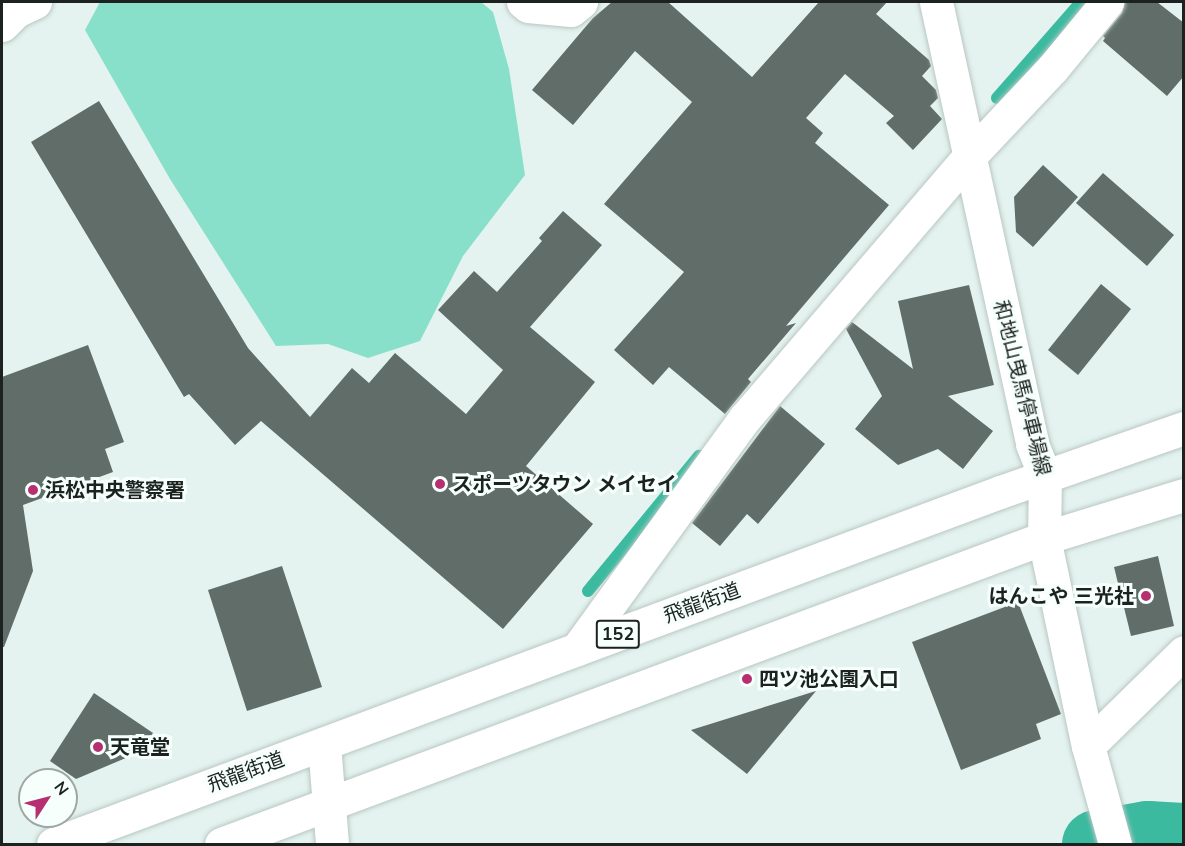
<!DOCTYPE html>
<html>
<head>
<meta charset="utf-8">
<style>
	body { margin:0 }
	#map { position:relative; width:1185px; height:846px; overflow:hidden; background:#e4f3ef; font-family:"Nunito Sans","Noto Sans JP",sans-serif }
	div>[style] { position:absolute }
	.green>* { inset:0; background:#89e0ca }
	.stream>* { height:12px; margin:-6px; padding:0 6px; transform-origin:6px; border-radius:6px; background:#3bbaa0 }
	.river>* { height:69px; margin:-34.5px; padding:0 34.5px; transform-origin:34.5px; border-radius:34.5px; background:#3bbaa0 }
	.building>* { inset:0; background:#606d69 }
	.roads { filter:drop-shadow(0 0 2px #b9c7c3) drop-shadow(0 0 2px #b9c7c3) }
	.minor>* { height:33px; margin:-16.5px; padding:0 16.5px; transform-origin:16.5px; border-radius:16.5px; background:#fff }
	.major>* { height:33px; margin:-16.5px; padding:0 16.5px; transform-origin:16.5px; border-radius:16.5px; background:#fff }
	.highway>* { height:33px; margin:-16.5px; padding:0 16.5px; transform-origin:16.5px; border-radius:16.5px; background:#fff }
	.dots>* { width:16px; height:16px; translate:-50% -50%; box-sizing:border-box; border:3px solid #f6fffc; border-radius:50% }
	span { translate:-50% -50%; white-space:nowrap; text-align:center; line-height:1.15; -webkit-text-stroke:6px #f6fffc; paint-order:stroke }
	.shield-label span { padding:2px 4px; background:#f6fffc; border:2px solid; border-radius:4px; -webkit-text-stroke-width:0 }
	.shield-label { font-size:18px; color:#1c2220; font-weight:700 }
	.street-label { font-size:20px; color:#1c2220 }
	.poi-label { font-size:20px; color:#1c2220; font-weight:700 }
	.left { translate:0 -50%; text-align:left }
	.right { translate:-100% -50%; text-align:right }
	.frame { position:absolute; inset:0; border:3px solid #1c2220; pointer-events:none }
	.north { position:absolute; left:18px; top:768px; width:60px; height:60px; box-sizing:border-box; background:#f6fffc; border:2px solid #9fa7a4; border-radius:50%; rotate:54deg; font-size:16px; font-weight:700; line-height:24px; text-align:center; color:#1c2220 }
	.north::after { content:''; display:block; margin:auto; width:21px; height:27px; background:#b62f70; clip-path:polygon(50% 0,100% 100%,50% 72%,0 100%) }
</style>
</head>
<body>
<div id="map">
	<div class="green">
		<div style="clip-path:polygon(100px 2px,481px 2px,493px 12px,509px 69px,525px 175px,463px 256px,420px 341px,368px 358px,328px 344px,276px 346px,170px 179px,85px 30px)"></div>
	</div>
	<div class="stream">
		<div style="left:997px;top:98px;width:128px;rotate:-48.8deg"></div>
		<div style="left:588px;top:591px;width:175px;rotate:-50.6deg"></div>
	</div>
	<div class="river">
		<div style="left:1096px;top:844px;width:52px;rotate:-10deg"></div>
		<div style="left:1147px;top:835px;width:37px;rotate:3deg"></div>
	</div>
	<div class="building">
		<div style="clip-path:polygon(612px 2px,668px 2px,752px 77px,819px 2px,887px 2px,876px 14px,929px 60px,931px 66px,922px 76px,936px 90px,938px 98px,930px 106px,942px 119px,913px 150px,886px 123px,894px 116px,845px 74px,806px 118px,823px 133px,815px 143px,889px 205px,786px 326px,796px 323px,748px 379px,751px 382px,725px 414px,669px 367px,653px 385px,614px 350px,684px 272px,604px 204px,692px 102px,635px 51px,573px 125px,532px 90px,593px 18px)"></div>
		<div style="clip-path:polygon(1125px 2px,1157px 2px,1184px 23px,1184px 76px,1167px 96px,1103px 41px,1105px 38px,1103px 36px,1122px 13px)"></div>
		<div style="clip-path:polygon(99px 101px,248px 348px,310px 417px,352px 368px,369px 383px,395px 353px,466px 414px,503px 370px,438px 310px,474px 271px,497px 292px,542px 241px,539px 238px,563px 211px,602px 245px,530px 327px,595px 382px,526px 466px,593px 524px,503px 629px,261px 421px,235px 445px,189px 394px,184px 397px,31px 142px)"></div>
		<div style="clip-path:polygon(1043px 165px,1078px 197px,1033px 247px,1016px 232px,1014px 197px)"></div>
		<div style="clip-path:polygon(1103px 173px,1174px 235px,1147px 266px,1076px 203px)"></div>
		<div style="clip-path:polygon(1101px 284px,1131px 309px,1078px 375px,1048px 350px)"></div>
		<div style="clip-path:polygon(969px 285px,994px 385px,948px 396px,993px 431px,963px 469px,938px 449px,898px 465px,855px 429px,882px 396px,846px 329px,852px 322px,913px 369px,898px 301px)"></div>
		<div style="clip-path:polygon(88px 345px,124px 442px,105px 449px,113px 472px,23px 505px,33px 571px,4px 647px,2px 647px,2px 377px)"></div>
		<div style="clip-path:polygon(780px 406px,825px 444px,758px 524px,747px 514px,720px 546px,692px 523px)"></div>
		<div style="clip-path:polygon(1158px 556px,1174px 626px,1131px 636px,1114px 567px)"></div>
		<div style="clip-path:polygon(282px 566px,322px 687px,247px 711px,208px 590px)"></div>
		<div style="clip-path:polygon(1018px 602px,1061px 714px,1036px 724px,1041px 739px,961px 770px,912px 642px)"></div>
		<div style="clip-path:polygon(816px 691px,747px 774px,691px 730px)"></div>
		<div style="clip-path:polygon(94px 693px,153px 733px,140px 752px,76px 779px,50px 761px)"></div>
	</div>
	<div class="roads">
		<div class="minor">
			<div style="left:523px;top:2px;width:6px;rotate:39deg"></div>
			<div style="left:528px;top:6px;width:43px;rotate:5.3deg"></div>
			<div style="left:571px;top:10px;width:13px;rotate:-39deg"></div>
			<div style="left:2px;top:25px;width:20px;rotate:-45deg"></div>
			<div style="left:16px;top:11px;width:21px;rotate:-25deg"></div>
			<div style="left:577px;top:649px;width:286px;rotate:-54deg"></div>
			<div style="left:745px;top:418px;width:344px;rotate:-49.4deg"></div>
			<div style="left:969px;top:157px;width:121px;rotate:-46.7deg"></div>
			<div style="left:1052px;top:69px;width:87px;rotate:-50.6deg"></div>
			<div style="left:324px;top:744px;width:100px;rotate:85.4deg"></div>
			<div style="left:1088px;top:746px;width:134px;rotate:-44.4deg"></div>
		</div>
		<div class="major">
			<div style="left:936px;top:2px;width:452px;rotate:77.7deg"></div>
			<div style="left:1032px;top:444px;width:35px;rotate:68deg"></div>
			<div style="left:1045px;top:476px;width:62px;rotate:90.9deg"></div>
			<div style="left:1044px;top:538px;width:213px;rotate:78.1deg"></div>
			<div style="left:1088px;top:746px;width:102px;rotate:74.6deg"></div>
		</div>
		<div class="highway">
			<div style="left:53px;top:844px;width:1010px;rotate:-20.39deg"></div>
			<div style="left:1000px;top:492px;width:195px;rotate:-19.2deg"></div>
			<div style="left:221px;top:844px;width:878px;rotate:-20.4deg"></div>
			<div style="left:1044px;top:538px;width:146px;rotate:-17.1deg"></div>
		</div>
	</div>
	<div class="dots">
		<div style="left:440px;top:484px;background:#b62f70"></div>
		<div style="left:33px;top:490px;background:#b62f70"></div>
		<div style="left:1146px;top:596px;background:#b62f70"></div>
		<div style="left:747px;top:679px;background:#b62f70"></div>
		<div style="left:98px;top:747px;background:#b62f70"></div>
	</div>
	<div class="shield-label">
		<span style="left:618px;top:634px">152</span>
	</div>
	<div class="street-label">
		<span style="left:1022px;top:388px;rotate:76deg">和地山曳馬停車場線</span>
		<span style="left:702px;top:603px;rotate:-20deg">飛龍街道</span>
		<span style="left:246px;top:772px;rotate:-20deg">飛龍街道</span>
	</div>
	<div class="poi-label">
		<span class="left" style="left:452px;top:484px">スポーツタウン メイセイ</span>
		<span class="left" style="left:45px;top:490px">浜松中央警察署</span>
		<span class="right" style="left:1134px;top:596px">はんこや 三光社</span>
		<span class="left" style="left:759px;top:679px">四ツ池公園入口</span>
		<span class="left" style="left:110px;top:747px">天竜堂</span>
	</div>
	<div class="frame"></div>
	<div class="north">N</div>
</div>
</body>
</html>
